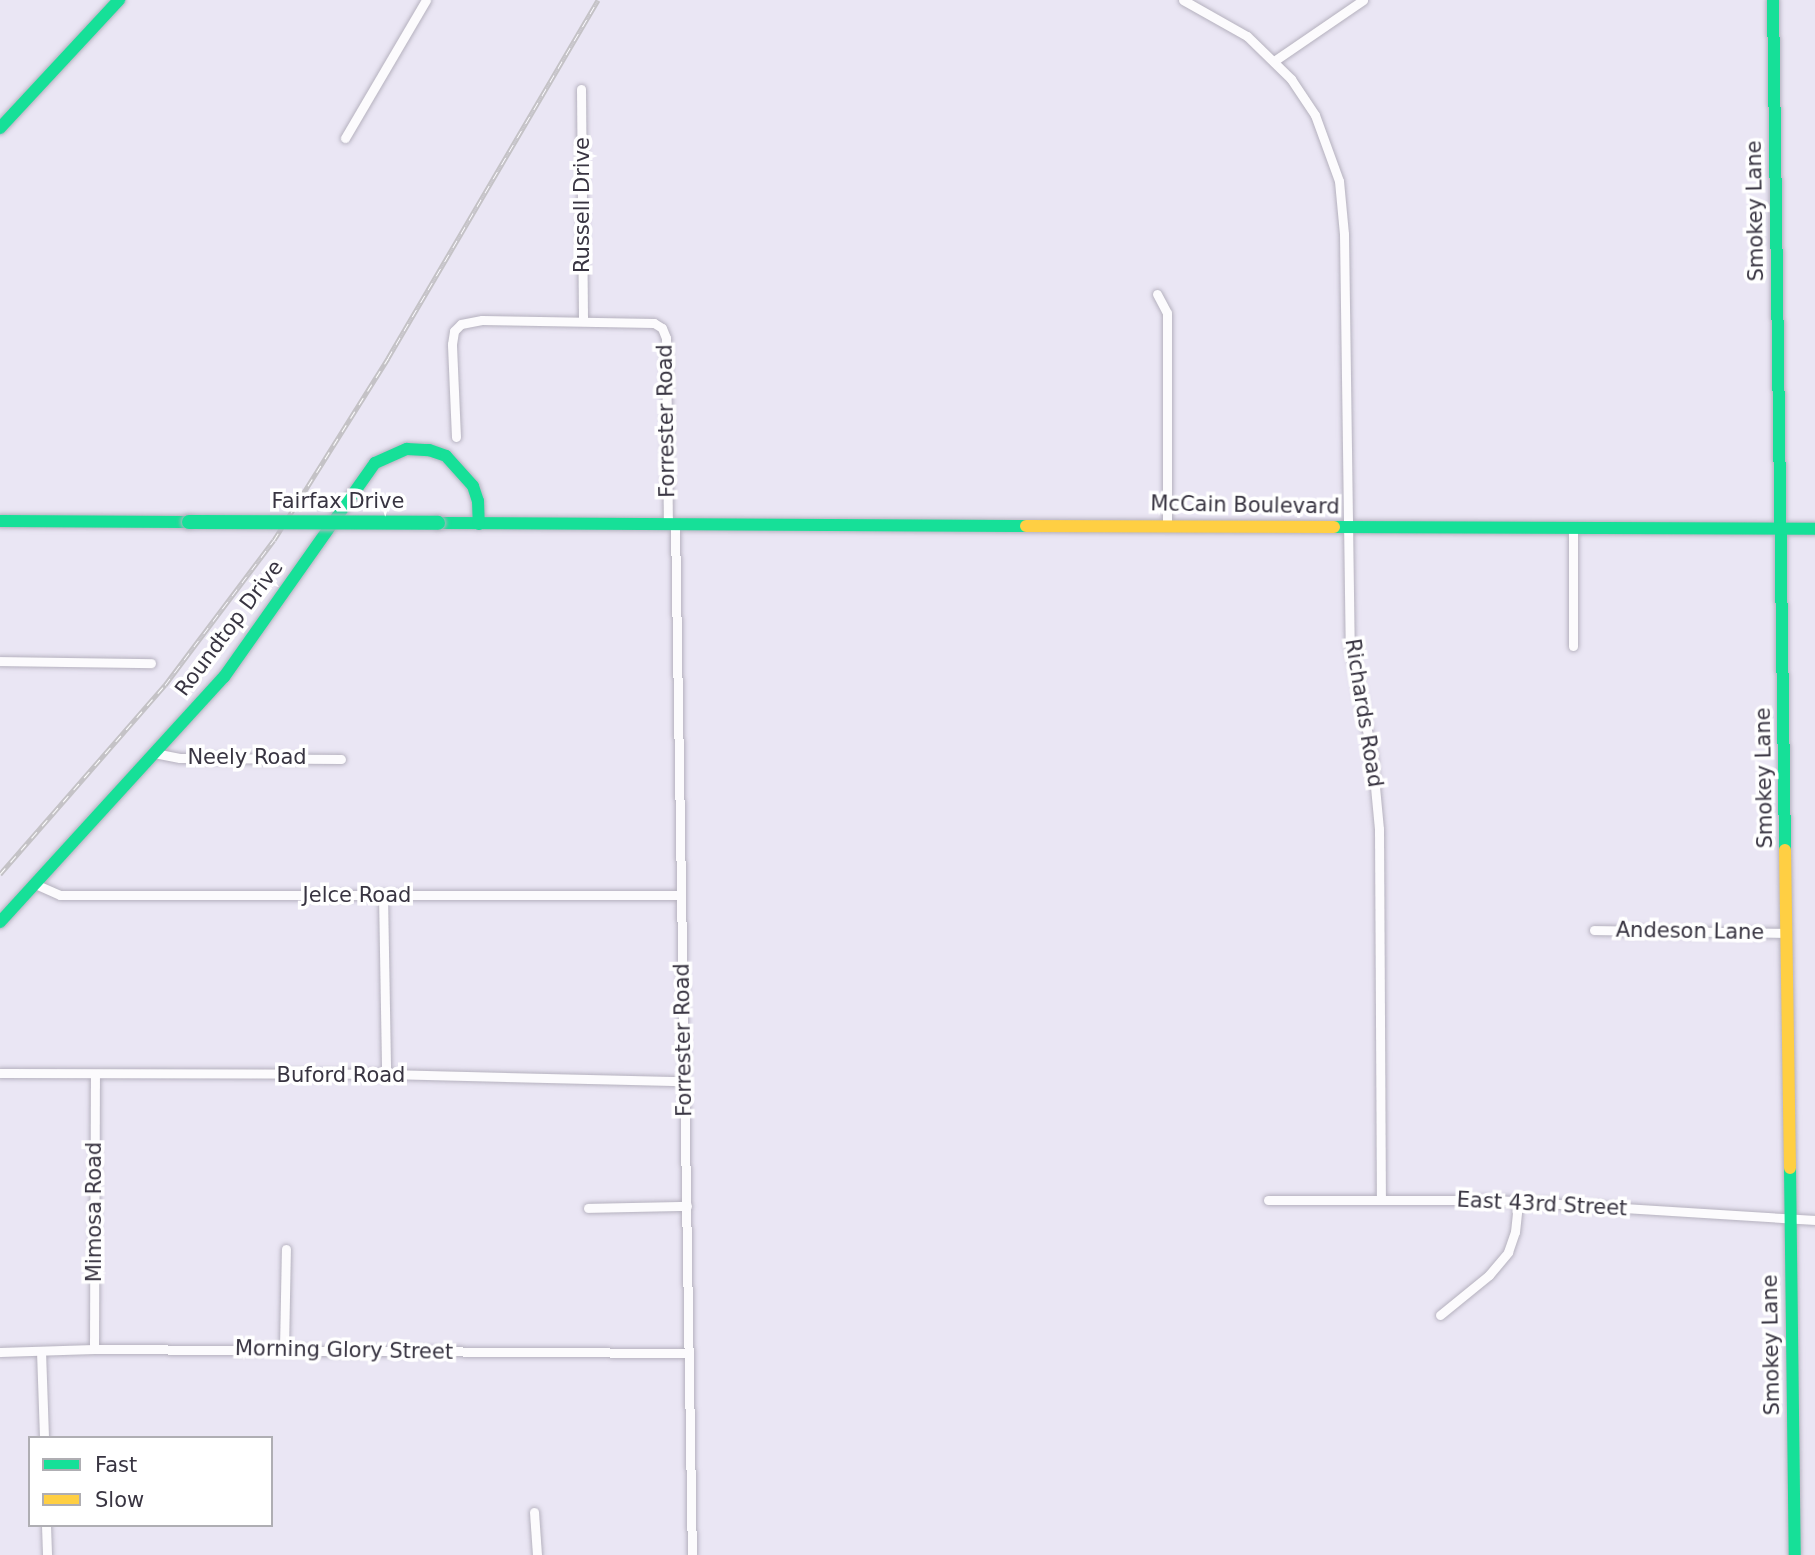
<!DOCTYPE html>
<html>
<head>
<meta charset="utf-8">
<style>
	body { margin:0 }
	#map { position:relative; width:1815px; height:1555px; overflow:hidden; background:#eae6f4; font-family:"DejaVu Sans",sans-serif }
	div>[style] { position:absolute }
	.roads { filter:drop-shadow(0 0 2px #b5b1be) drop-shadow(0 0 2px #b5b1be) }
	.street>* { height:9px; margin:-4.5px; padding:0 4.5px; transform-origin:4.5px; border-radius:4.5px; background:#fcfbfd }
	.fast>* { height:12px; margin:-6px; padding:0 6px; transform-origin:6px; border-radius:6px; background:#16e098 }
	.slow>* { height:12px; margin:-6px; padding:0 6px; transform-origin:6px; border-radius:6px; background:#ffcf43 }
	.rail>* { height:5px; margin-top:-2.5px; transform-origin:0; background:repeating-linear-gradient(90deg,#fff 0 8px,#c4c2c6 0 16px); box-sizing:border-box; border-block:2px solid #c4c2c6 }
	.bridges { filter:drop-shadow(0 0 2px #b5b1be) drop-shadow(0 0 2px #b5b1be) }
	.fast-bridge>* { height:14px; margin:-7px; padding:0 7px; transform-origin:7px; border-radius:7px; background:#16e098 }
	span { translate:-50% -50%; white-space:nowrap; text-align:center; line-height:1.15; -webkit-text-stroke:7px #fff; paint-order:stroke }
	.street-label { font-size:21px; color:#383441 }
	.legend { position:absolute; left:28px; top:1436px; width:245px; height:91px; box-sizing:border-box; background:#fff; border:2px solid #afaeb3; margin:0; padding:9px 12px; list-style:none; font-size:21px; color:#383441 }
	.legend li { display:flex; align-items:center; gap:14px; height:35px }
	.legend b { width:35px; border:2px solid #afaeb3 }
</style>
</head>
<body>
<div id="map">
	<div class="roads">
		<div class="street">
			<div style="left:1183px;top:0;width:73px;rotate:29.4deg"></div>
			<div style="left:1247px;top:36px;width:62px;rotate:44.3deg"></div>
			<div style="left:1291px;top:79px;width:43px;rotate:56.3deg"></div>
			<div style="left:1315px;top:115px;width:70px;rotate:70deg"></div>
			<div style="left:1339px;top:181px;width:53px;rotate:84.6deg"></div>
			<div style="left:1344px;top:234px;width:411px;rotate:89.2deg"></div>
			<div style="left:1350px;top:645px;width:112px;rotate:78.7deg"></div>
			<div style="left:1372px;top:755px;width:74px;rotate:84.6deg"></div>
			<div style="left:1379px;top:829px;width:371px;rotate:89.7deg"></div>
			<div style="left:1274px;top:61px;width:108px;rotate:-34.4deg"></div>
			<div style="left:581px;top:89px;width:231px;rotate:89.5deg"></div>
			<div style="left:345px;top:138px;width:160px;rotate:-59.6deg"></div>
			<div style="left:1157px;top:294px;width:21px;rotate:62deg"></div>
			<div style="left:1167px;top:313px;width:212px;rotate:90deg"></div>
			<div style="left:456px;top:437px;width:93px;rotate:-92.5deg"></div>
			<div style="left:452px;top:344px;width:13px;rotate:-81deg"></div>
			<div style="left:454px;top:331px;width:10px;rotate:-45deg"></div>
			<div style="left:461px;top:324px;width:21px;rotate:-11deg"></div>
			<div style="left:482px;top:320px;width:172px;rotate:1deg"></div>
			<div style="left:654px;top:323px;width:9px;rotate:32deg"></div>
			<div style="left:662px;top:328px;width:11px;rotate:68deg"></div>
			<div style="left:666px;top:338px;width:186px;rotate:89.4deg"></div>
			<div style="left:675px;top:524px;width:1031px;rotate:89.06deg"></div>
			<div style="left:1573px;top:646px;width:118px;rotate:-90deg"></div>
			<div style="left:0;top:661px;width:151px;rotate:0.8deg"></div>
			<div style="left:154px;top:753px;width:26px;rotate:11deg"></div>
			<div style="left:180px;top:758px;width:161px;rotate:0.4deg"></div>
			<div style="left:35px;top:884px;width:27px;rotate:24deg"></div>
			<div style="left:60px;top:895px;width:621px"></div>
			<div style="left:383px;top:894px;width:180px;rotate:89deg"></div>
			<div style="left:1594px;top:930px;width:192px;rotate:0.9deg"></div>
			<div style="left:0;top:1073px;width:386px;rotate:0.1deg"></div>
			<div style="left:386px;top:1074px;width:297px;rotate:1.4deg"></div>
			<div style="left:1268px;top:1200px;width:228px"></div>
			<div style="left:1496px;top:1200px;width:320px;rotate:3.6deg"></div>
			<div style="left:588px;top:1208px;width:99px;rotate:-1.2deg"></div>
			<div style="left:1440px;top:1315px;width:63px;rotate:-39.2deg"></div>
			<div style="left:1489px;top:1275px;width:30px;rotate:-50deg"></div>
			<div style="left:1508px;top:1252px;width:21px;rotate:-71deg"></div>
			<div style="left:1515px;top:1232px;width:31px;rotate:-84deg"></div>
			<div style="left:94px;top:1349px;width:275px;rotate:-89.8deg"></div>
			<div style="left:284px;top:1349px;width:100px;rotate:-88.9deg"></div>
			<div style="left:41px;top:1351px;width:87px;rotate:88deg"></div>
			<div style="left:0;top:1352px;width:94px;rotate:-1.8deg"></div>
			<div style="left:94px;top:1349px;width:594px;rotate:0.39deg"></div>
			<div style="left:534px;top:1512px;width:43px;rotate:86deg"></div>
			<div style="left:46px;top:1525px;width:30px;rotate:88deg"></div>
		</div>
		<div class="fast">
			<div style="left:1773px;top:0;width:850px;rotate:89.19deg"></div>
			<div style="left:0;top:128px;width:175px;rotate:-47.1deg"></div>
			<div style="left:0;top:521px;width:189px;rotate:0.3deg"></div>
			<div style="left:438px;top:523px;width:588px;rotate:0.29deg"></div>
			<div style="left:1334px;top:527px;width:481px;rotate:0.2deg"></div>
			<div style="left:0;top:922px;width:332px;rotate:-47.6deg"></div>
			<div style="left:224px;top:677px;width:262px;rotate:-54.8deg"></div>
			<div style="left:375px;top:463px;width:35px;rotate:-24deg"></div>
			<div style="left:407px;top:449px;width:22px;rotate:3deg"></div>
			<div style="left:429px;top:450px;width:18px;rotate:19deg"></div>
			<div style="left:446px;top:456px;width:40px;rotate:48deg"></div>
			<div style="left:473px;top:486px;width:16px;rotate:72deg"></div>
			<div style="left:478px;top:501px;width:23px;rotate:88deg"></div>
			<div style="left:1790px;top:1168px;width:387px;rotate:89.3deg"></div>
		</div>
		<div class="slow">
			<div style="left:1026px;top:526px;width:308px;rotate:0.2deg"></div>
			<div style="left:1785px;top:850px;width:318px;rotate:89.1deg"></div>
		</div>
	</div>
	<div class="rail">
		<div style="left:0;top:874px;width:251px;rotate:-48.9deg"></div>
		<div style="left:165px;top:685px;width:181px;rotate:-53.1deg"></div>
		<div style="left:274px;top:540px;width:215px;rotate:-57.9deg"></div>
		<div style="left:388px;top:358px;width:415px;rotate:-59.6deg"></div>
	</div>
	<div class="bridges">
		<div class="fast-bridge">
			<div style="left:189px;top:522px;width:249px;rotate:0.2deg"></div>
		</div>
	</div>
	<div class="street-label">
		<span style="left:582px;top:205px;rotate:-90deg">Russell Drive</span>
		<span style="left:1755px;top:211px;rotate:-91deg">Smokey Lane</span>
		<span style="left:666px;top:421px;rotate:-91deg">Forrester Road</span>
		<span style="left:338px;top:501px">Fairfax Drive</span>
		<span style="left:1245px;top:505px;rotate:1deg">McCain Boulevard</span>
		<span style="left:229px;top:628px;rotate:-53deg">Roundtop Drive</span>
		<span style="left:1364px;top:713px;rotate:81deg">Richards Road</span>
		<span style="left:247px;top:757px">Neely Road</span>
		<span style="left:1764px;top:778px;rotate:-91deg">Smokey Lane</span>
		<span style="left:357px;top:895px">Jelce Road</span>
		<span style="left:1690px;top:931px;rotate:1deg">Andeson Lane</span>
		<span style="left:683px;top:1040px;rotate:-91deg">Forrester Road</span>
		<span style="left:341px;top:1075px">Buford Road</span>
		<span style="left:1542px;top:1204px;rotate:3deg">East 43rd Street</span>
		<span style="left:94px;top:1212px;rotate:-90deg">Mimosa Road</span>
		<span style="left:1771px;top:1345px;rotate:-91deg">Smokey Lane</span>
		<span style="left:344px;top:1350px;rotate:1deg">Morning Glory Street</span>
	</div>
	<ul class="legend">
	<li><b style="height:9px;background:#16e098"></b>Fast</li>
	<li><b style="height:9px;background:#ffcf43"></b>Slow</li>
	</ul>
</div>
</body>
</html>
